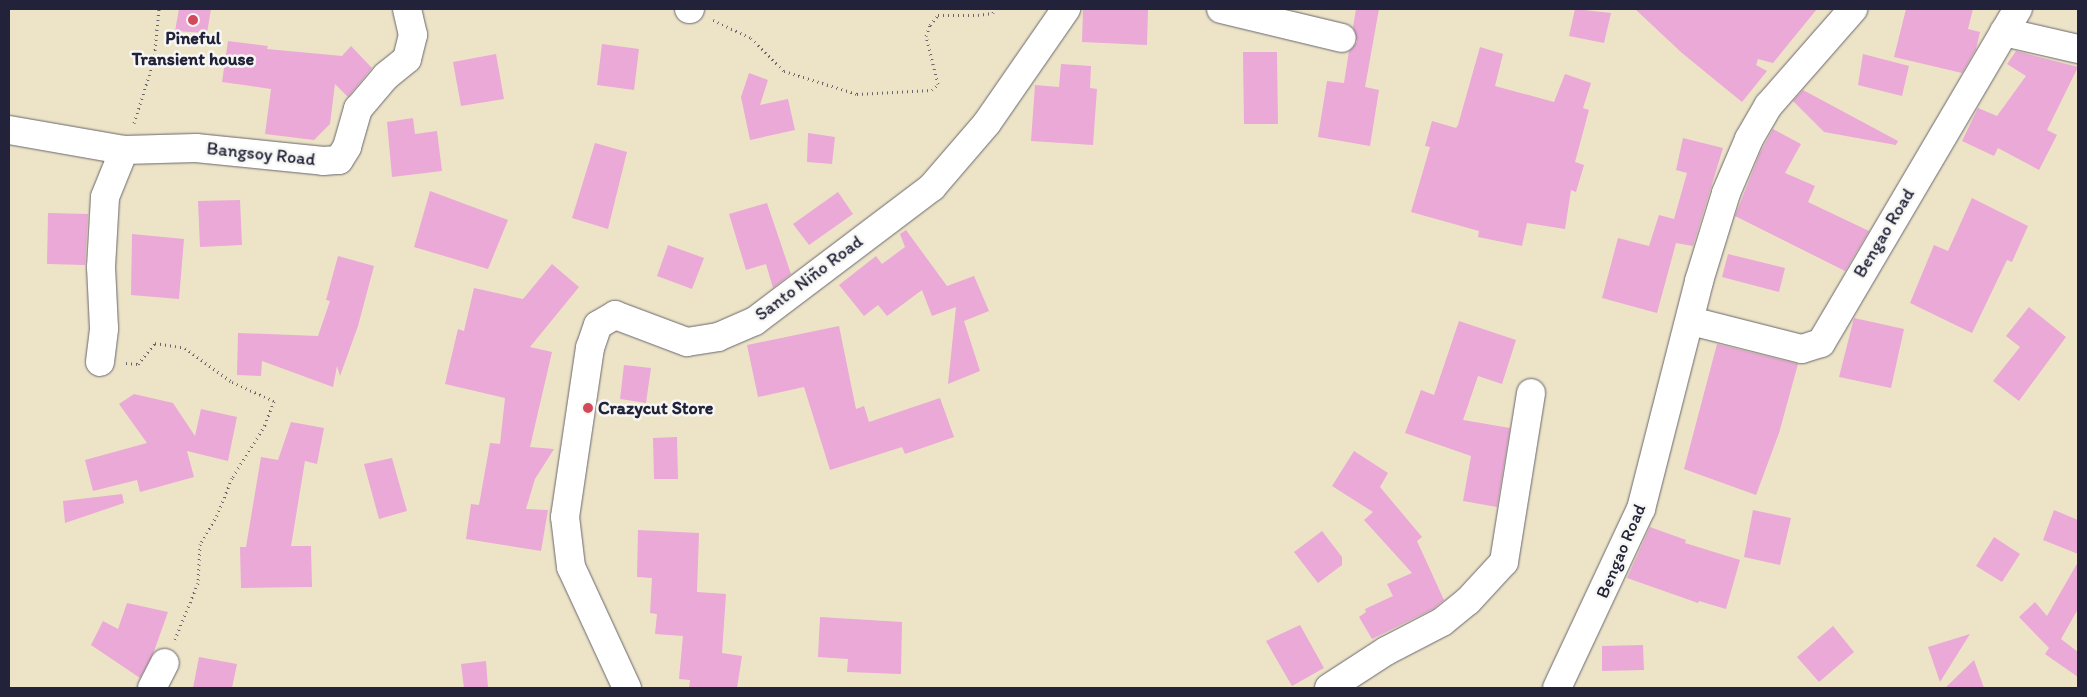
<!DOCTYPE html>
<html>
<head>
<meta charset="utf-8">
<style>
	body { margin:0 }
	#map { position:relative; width:2087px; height:697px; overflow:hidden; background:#ede4c8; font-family:Itim,sans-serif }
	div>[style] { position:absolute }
	.building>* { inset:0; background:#eaa9d6 }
	.path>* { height:3px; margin-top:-1.5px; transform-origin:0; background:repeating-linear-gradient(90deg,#69666c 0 1px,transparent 0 5px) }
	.roads { filter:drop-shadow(0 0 1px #69666c) drop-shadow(0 0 1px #69666c) }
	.minor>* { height:28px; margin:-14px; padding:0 14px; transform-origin:14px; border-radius:14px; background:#fff }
	.dots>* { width:14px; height:14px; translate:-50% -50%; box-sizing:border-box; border:2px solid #f6f6f2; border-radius:50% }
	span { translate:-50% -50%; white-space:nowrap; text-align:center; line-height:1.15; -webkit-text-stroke:5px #f6f6f2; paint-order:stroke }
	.poi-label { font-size:18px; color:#22223b; font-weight:700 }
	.left { translate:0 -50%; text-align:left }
	.street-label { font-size:18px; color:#22223b }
	.frame { position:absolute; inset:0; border:10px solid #22223b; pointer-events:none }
</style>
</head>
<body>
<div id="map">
	<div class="building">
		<div style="clip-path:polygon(179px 9px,211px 9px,207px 33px,175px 31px)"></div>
		<div style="clip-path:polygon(1083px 9px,1148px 9px,1147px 45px,1082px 42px)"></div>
		<div style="clip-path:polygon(1356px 9px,1379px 9px,1365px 87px,1379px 90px,1370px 146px,1318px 137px,1327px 81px,1344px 83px,1349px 51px,1357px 42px,1353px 27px)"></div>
		<div style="clip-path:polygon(1575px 9px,1611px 13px,1604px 43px,1569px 36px)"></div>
		<div style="clip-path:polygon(1635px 9px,1817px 9px,1773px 63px,1758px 59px,1756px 65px,1767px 71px,1742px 102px,1682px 53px)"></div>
		<div style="clip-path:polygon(1906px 9px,1973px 9px,1968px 29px,1980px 32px,1976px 49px,1962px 73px,1894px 57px)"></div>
		<div style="clip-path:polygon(228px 41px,268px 46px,267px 49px,342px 56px,351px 46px,372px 68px,348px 97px,335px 84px,330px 124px,314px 140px,265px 134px,271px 89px,222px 82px)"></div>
		<div style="clip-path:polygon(602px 44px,639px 49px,634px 90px,597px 85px)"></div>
		<div style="clip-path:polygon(1480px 47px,1503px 54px,1495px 86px,1554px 102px,1565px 74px,1591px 83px,1583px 108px,1589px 110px,1575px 162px,1584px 165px,1576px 192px,1571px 190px,1565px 229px,1527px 223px,1522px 246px,1478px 237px,1479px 231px,1411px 212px,1430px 147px,1425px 146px,1432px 121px,1456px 128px,1458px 125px)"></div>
		<div style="clip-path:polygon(2016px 51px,2078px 67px,2047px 130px,2057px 135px,2039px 170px,1998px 148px,1994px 156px,1962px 141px,1978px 108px,1997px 116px,2026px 76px,2007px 64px)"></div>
		<div style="clip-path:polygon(1243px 52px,1277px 52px,1278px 124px,1244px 124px)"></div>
		<div style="clip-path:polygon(496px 54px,504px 99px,461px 106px,453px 62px)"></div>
		<div style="clip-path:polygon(1863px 54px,1909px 66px,1902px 96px,1858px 85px)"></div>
		<div style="clip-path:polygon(1061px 64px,1091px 66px,1090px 88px,1097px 89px,1093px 145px,1031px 141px,1035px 85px,1059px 87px)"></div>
		<div style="clip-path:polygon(749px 73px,768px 80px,760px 105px,788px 99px,795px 130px,750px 140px,741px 97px)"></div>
		<div style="clip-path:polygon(1803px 90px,1898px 141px,1896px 145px,1824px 132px,1793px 101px)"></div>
		<div style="clip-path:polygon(413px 118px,415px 134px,437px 131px,442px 171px,392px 177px,387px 122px)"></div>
		<div style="clip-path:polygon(1773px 129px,1801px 144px,1785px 173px,1815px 186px,1808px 202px,1869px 231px,1845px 271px,1735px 216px,1760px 153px)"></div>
		<div style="clip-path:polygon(808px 133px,835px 137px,832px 164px,807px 162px)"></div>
		<div style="clip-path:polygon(1683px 138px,1723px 148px,1693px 246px,1676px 243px,1657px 313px,1602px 298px,1618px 238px,1649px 246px,1659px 215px,1674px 219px,1687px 173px,1676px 170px)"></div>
		<div style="clip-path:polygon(595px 143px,627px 152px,608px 229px,572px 218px)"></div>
		<div style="clip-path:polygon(430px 191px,508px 220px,488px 269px,414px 247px)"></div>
		<div style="clip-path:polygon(838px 192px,853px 214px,809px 245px,793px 224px)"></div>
		<div style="clip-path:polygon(1972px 198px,2028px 226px,2012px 262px,2007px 260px,1972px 333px,1910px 303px,1934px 245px,1948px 251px)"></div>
		<div style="clip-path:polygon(240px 200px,242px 245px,200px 247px,198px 201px)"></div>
		<div style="clip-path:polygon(767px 203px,791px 274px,773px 288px,766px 264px,746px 270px,729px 214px)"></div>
		<div style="clip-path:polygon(48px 213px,88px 214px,85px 265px,47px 264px)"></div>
		<div style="clip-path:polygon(906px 230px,947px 286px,974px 276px,989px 311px,964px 321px,980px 371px,948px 384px,956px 307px,932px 316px,922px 290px,887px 316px,878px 305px,864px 316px,839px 285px,876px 256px,882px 264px,905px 247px,900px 234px)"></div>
		<div style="clip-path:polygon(132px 234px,184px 239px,179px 299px,131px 295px)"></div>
		<div style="clip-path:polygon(668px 245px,704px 258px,692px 289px,657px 276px)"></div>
		<div style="clip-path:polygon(1728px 254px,1785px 268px,1779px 292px,1722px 277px)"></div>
		<div style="clip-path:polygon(338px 256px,374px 266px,358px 326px,340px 376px,337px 366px,333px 387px,262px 361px,261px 376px,237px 375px,238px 333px,318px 336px,330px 301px,326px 300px)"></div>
		<div style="clip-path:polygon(552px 264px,579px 287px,530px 347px,552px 352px,530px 447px,554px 449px,535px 479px,526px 509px,548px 510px,541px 551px,466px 539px,471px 504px,479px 505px,490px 443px,500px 444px,505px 398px,445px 384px,458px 329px,464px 331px,474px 288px,523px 299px)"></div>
		<div style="clip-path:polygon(2029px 307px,2066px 337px,2019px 401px,1993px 381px,2020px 347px,2006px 336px)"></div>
		<div style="clip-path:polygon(1854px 318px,1904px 329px,1891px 388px,1839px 377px)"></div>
		<div style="clip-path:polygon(1459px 321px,1516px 340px,1502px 384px,1478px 376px,1463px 420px,1510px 428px,1497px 507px,1463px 501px,1471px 456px,1405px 433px,1421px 390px,1434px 395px)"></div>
		<div style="clip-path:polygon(839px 326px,856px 409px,864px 406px,869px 422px,940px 398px,954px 437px,905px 454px,902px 447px,830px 470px,804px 387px,758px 397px,747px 345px)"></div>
		<div style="clip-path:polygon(1717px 344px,1798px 364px,1779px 433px,1756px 495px,1684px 469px)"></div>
		<div style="clip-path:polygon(624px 365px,651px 368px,646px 403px,620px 399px)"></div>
		<div style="clip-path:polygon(134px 394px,173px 403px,195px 436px,201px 409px,237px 417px,228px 461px,187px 451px,194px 477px,140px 492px,137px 480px,93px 491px,85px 460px,147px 443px,119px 404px)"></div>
		<div style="clip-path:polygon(291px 422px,324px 428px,317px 464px,305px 461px,291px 546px,311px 546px,312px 587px,241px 588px,240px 547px,246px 547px,261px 457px,278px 460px)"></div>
		<div style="clip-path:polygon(677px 437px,678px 479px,654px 479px,653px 438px)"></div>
		<div style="clip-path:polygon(1354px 451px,1388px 473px,1380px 487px,1422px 537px,1417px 541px,1444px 600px,1433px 609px,1372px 639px,1359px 617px,1366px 612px,1365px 609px,1393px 596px,1387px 584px,1412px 573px,1364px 520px,1373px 512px,1332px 486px)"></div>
		<div style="clip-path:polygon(392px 458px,407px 511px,379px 519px,364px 464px)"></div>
		<div style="clip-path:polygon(122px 494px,124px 503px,65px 523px,63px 501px)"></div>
		<div style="clip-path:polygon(1753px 510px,1791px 518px,1780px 565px,1744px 557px)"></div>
		<div style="clip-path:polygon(2054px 510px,2078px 520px,2078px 554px,2043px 540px)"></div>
		<div style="clip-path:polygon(1650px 527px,1686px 540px,1685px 543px,1740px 560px,1726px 609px,1699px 601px,1698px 603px,1627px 578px)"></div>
		<div style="clip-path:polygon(638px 530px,699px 533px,697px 592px,726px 594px,722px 653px,742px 656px,737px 688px,689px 688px,690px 680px,679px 679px,683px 636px,655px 634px,657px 614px,650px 613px,652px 578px,637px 577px)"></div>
		<div style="clip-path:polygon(1322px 531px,1342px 557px,1342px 565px,1318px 583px,1294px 552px)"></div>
		<div style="clip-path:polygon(1994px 537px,2020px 554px,2002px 582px,1976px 566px)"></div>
		<div style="clip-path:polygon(2078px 562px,2078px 609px,2061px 639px,2078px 652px,2078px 677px,2045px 654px,2049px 648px,2019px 617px,2035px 602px,2047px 616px)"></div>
		<div style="clip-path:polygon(127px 603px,168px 612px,153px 654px,140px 678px,91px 645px,103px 621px,118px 629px)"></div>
		<div style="clip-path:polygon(820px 617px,902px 622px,901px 674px,847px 672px,848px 659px,818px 657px)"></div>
		<div style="clip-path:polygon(1300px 625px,1324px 668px,1292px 686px,1266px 641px)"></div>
		<div style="clip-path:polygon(1833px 626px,1854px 652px,1819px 682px,1797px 657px)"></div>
		<div style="clip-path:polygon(1970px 634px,1940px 682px,1928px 647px)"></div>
		<div style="clip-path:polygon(1643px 645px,1644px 670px,1602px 671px,1602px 646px)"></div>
		<div style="clip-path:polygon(199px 657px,237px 664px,232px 688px,193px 688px)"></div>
		<div style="clip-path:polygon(1974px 660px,1984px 688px,1945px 688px)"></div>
		<div style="clip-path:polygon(486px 661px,488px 688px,464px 688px,461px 664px)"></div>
	</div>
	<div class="path">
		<div style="left:713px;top:20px;width:42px;rotate:25.3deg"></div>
		<div style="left:751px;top:38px;width:47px;rotate:45deg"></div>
		<div style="left:784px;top:71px;width:77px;rotate:17.5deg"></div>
		<div style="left:857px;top:94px;width:75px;rotate:-3.1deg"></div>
		<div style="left:932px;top:90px;width:8px;rotate:-45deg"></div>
		<div style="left:938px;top:84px;width:49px;rotate:-104deg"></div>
		<div style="left:926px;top:36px;width:12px;rotate:-70deg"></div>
		<div style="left:930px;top:25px;width:13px;rotate:-51deg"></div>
		<div style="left:938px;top:15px;width:40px"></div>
		<div style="left:978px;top:15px;width:15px;rotate:-8deg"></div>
		<div style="left:993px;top:13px;width:4px;rotate:-76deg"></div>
		<div style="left:134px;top:123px;width:66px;rotate:-72.4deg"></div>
		<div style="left:154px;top:60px;width:51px;rotate:-84.4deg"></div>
		<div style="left:126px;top:363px;width:12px;rotate:5deg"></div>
		<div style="left:138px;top:364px;width:27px;rotate:-51deg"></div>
		<div style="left:155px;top:343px;width:30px;rotate:9deg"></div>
		<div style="left:185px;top:348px;width:58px;rotate:35.9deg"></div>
		<div style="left:232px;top:382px;width:46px;rotate:24.3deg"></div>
		<div style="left:274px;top:401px;width:26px;rotate:111deg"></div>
		<div style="left:265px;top:425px;width:62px;rotate:121.9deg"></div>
		<div style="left:232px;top:478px;width:40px;rotate:112deg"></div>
		<div style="left:217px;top:515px;width:34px;rotate:120deg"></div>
		<div style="left:200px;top:544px;width:39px;rotate:93deg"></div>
		<div style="left:198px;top:583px;width:61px;rotate:112.3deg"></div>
	</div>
	<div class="roads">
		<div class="minor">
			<div style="left:689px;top:9px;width:1px"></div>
			<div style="left:1221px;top:9px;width:124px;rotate:13.5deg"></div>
			<div style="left:2004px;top:32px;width:76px;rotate:12.9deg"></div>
			<div style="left:9px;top:130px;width:117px;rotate:9.9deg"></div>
			<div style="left:124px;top:150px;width:72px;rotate:-1.6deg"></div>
			<div style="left:196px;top:148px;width:128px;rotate:5.8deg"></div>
			<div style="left:323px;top:161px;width:16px;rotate:-4deg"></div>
			<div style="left:339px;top:160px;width:15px;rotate:-58deg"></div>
			<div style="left:347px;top:147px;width:40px;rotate:-74deg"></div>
			<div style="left:358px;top:109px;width:43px;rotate:-49.7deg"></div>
			<div style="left:386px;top:76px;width:27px;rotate:-39deg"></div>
			<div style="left:407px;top:59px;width:25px;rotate:-76deg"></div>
			<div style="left:413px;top:35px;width:27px;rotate:-103deg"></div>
			<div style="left:1691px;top:321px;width:114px;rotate:14.2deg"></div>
			<div style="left:1802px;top:349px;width:20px;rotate:-18deg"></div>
			<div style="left:1821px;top:343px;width:388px;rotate:-59.5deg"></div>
			<div style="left:100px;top:362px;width:34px;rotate:-83deg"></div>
			<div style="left:104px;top:328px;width:61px;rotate:-92.8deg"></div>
			<div style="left:101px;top:267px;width:70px;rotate:-86.7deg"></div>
			<div style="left:105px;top:197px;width:51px;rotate:-68deg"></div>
			<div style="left:152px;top:688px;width:28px;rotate:-63deg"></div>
			<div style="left:627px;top:688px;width:133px;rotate:-114.8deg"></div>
			<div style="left:571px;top:567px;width:50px;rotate:-96.8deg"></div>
			<div style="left:565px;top:517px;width:171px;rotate:-81.6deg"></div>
			<div style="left:590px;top:348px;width:24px;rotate:-71deg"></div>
			<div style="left:598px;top:325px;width:20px;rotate:-30deg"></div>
			<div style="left:615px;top:315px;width:77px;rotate:20.6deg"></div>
			<div style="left:687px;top:342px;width:31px;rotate:-9deg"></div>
			<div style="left:718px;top:337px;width:40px;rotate:-23.4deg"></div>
			<div style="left:755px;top:321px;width:222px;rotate:-37.1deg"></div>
			<div style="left:932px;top:187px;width:84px;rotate:-49.3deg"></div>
			<div style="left:987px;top:123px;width:139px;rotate:-55.3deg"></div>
			<div style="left:1329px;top:688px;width:68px;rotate:-33deg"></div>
			<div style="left:1386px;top:651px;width:63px;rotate:-27.4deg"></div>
			<div style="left:1442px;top:622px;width:33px;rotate:-39deg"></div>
			<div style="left:1468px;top:601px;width:53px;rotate:-47.3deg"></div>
			<div style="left:1504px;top:562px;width:171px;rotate:-80.9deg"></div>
			<div style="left:1557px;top:688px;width:198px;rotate:-64.9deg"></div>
			<div style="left:1641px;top:509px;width:235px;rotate:-75.7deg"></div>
			<div style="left:1699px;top:281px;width:92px;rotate:-72.9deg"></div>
			<div style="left:1726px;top:193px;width:59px;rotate:-66.9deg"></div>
			<div style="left:1749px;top:139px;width:39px;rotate:-60deg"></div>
			<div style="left:1769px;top:105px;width:128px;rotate:-48.8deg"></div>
		</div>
	</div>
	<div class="dots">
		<div style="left:193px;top:20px;background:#d1495b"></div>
		<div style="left:588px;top:408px;background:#d1495b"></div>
	</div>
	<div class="poi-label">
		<span style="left:193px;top:49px">Pineful<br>Transient house</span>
		<span class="left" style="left:598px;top:408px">Crazycut Store</span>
	</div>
	<div class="street-label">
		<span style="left:261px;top:154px;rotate:6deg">Bangsoy Road</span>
		<span style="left:1884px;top:233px;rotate:-59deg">Bengao Road</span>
		<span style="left:809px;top:278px;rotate:-37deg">Santo Niño Road</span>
		<span style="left:1621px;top:551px;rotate:-67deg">Bengao Road</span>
	</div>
	<div class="frame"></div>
</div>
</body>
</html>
